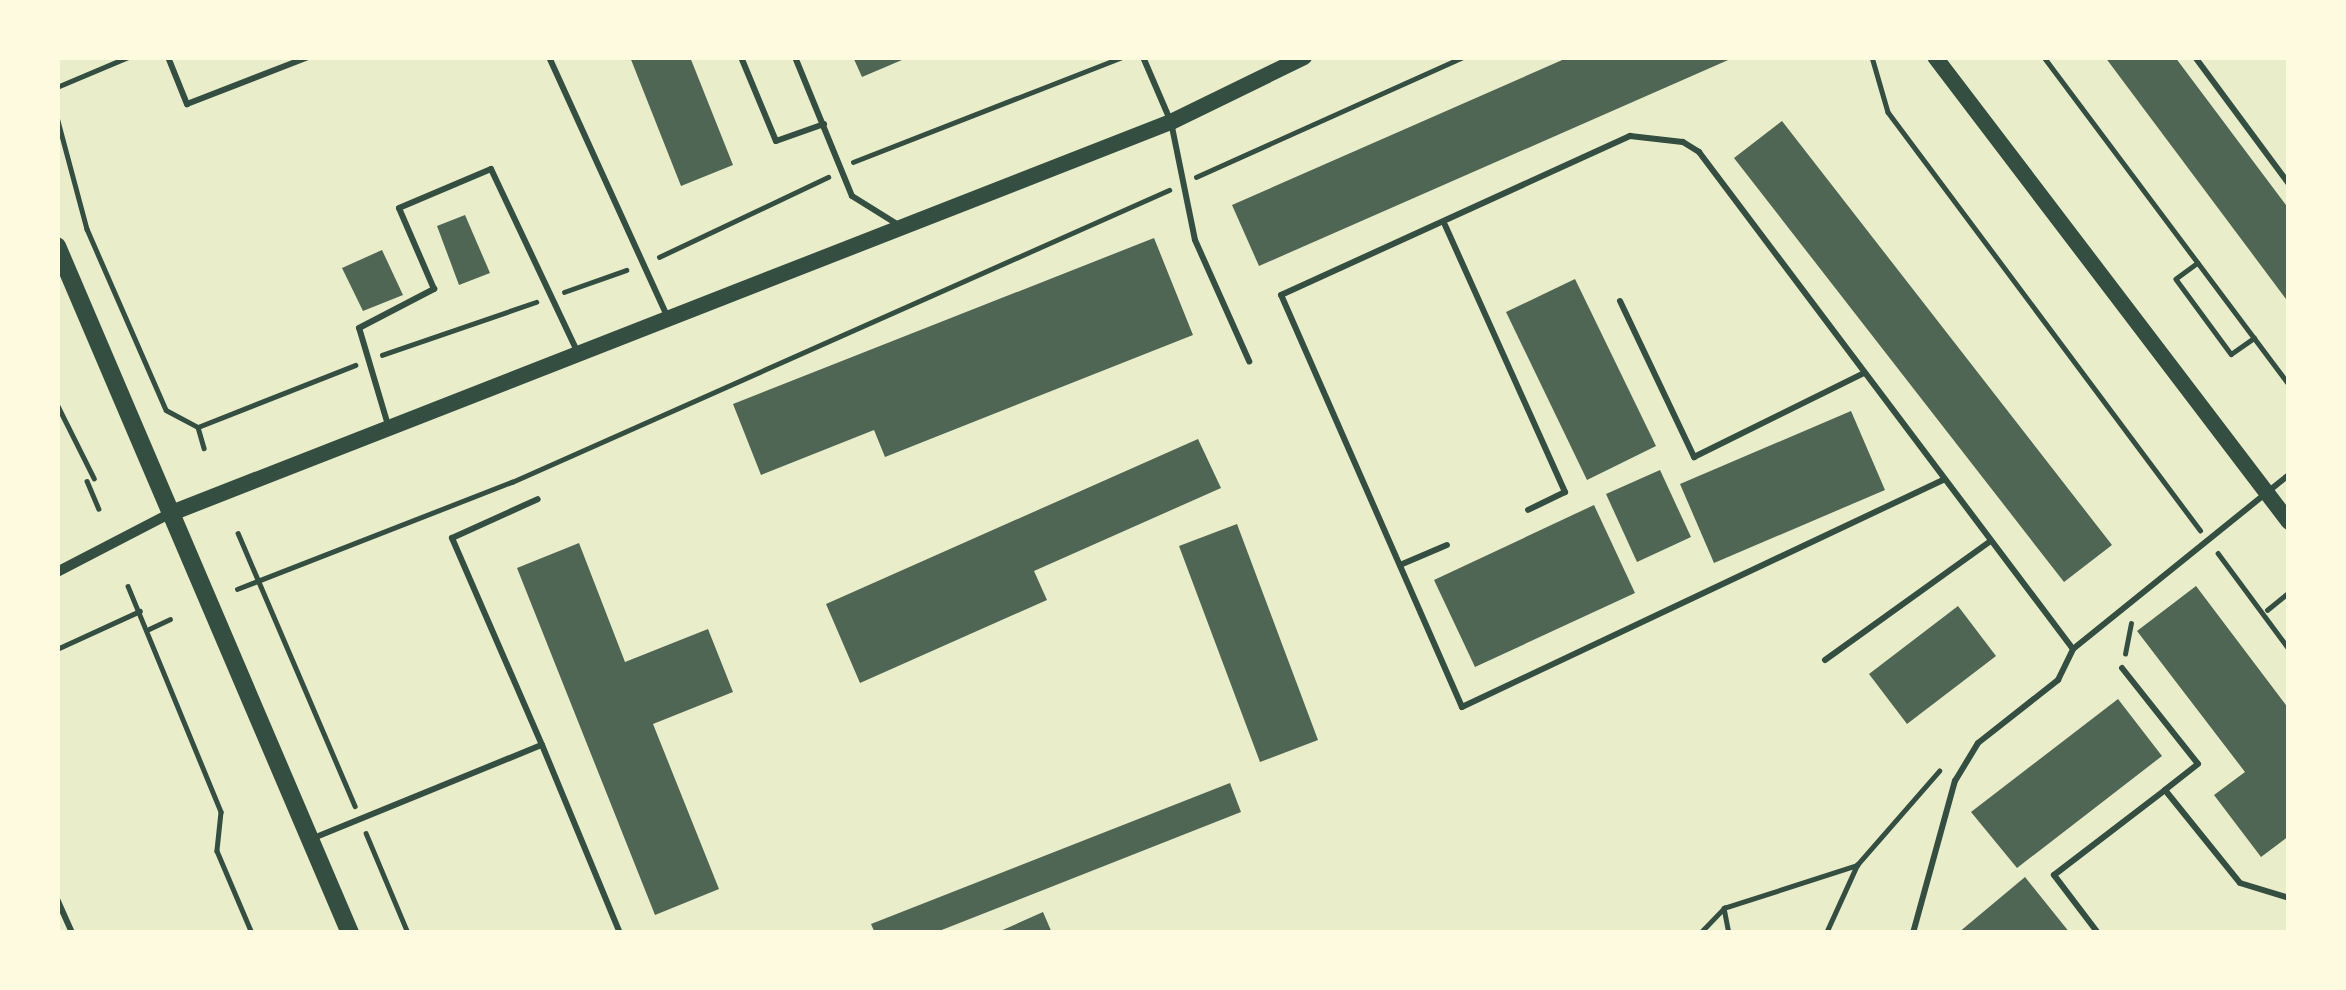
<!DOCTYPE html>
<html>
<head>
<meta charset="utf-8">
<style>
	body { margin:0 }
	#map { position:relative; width:2346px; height:990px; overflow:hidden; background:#e9edc9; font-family:Raleway,sans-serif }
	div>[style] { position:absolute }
	.building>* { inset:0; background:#4f6655 }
	.path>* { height:4.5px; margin:-2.25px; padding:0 2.25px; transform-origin:2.25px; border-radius:2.25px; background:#344e41 }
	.service>* { height:6px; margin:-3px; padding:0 3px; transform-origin:3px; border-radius:3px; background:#344e41 }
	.minor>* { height:10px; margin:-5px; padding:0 5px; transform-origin:5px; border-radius:5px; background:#344e41 }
	.secondary>* { height:16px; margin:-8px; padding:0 8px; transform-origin:8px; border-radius:8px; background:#344e41 }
	.primary>* { height:18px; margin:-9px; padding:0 9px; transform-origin:9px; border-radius:9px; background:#344e41 }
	span { translate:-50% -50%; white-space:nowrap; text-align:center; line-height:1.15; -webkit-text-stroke:9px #fefae0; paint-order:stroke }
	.frame { position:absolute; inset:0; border:60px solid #fefae0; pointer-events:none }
</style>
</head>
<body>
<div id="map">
	<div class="building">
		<div style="clip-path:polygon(630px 57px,690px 57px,733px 165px,681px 186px)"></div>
		<div style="clip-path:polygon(853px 57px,909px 57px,862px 77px)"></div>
		<div style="clip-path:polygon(1569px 57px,1735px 57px,1259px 266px,1232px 205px)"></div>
		<div style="clip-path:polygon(2105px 57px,2175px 57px,2289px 209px,2289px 303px)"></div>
		<div style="clip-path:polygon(1782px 121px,2112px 545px,2064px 582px,1734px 158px)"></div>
		<div style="clip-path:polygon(465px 215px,490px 273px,459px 285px,437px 226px)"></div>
		<div style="clip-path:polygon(1154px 238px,1193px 335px,885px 457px,874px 430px,761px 475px,733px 404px)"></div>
		<div style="clip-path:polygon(382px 250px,403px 295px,363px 311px,342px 268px)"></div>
		<div style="clip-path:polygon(1575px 279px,1656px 446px,1587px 480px,1506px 312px)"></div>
		<div style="clip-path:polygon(1851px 411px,1885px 490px,1714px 563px,1680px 484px)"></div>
		<div style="clip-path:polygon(1198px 439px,1221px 488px,1034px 571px,1047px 600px,860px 683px,826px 604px)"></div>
		<div style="clip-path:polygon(1660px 470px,1691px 537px,1637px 562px,1606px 494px)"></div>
		<div style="clip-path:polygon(1594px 505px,1635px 593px,1475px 667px,1434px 580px)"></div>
		<div style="clip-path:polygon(1237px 524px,1318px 740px,1260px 762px,1179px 546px)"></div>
		<div style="clip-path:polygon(579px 543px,625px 662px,708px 629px,733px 692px,653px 724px,719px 889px,655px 915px,517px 568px)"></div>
		<div style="clip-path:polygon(2196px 586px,2289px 709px,2289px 836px,2261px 857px,2214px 795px,2245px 772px,2137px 631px)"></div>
		<div style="clip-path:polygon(1958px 606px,1996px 656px,1907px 724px,1869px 674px)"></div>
		<div style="clip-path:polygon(2118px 699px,2162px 756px,2017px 868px,1971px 812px)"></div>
		<div style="clip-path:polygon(1230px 783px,1241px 812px,934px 933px,875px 933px,871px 924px)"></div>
		<div style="clip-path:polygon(2025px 877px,2070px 933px,1958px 933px)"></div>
		<div style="clip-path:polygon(1043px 912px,1052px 933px,996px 933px)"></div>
	</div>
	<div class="path">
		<div style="left:1872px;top:57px;width:57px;rotate:73.8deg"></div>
		<div style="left:1888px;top:112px;width:522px;rotate:53.26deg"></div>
		<div style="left:2044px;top:57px;width:409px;rotate:53.2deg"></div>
		<div style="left:57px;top:87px;width:77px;rotate:-22.9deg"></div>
		<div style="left:57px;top:117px;width:116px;rotate:75deg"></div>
		<div style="left:87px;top:229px;width:197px;rotate:66.4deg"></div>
		<div style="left:166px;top:410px;width:36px;rotate:28deg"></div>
		<div style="left:198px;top:427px;width:22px;rotate:74deg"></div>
		<div style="left:853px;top:162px;width:290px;rotate:-21.3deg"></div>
		<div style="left:1196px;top:177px;width:293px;rotate:-24.2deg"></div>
		<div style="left:659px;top:257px;width:187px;rotate:-25.3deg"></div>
		<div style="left:2198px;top:263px;width:27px;rotate:144deg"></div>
		<div style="left:2176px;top:279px;width:93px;rotate:53.7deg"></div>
		<div style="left:2231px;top:354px;width:28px;rotate:-35deg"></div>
		<div style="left:564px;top:292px;width:66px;rotate:-19.5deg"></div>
		<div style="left:382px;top:355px;width:163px;rotate:-19deg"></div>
		<div style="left:57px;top:404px;width:83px;rotate:63.4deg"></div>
		<div style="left:198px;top:427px;width:169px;rotate:-21.5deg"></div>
		<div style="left:87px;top:481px;width:30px;rotate:67deg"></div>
		<div style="left:238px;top:533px;width:297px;rotate:66.8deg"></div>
		<div style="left:2218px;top:553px;width:119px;rotate:53.5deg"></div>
		<div style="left:128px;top:586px;width:244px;rotate:67.6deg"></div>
		<div style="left:221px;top:812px;width:39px;rotate:96deg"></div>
		<div style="left:217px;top:851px;width:89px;rotate:66.9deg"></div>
		<div style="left:237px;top:589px;width:295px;rotate:-21.3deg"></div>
		<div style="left:512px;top:482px;width:719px;rotate:-23.96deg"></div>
		<div style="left:2267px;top:610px;width:28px;rotate:-39deg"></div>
		<div style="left:149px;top:629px;width:23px;rotate:-25deg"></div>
		<div style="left:57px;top:649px;width:91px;rotate:-24.6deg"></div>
		<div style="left:2125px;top:654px;width:31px;rotate:-79deg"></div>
		<div style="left:366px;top:833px;width:108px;rotate:67.2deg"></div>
		<div style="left:1724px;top:908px;width:25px;rotate:79deg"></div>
		<div style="left:1700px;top:933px;width:35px;rotate:-46deg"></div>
		<div style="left:1724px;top:908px;width:140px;rotate:-17.9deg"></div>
		<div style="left:1857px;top:865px;width:125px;rotate:-48.9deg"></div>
		<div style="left:1826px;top:933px;width:75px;rotate:-65.5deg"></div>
	</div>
	<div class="service">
		<div style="left:168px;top:57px;width:51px;rotate:68deg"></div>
		<div style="left:187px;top:104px;width:130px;rotate:-21.2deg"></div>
		<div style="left:549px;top:57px;width:282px;rotate:65.5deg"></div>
		<div style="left:741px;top:57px;width:91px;rotate:67.4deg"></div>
		<div style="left:776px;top:141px;width:51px;rotate:-19.5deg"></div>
		<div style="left:795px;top:57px;width:150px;rotate:67.7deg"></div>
		<div style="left:852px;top:196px;width:53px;rotate:31.9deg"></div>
		<div style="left:1143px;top:57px;width:71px;rotate:66.7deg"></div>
		<div style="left:1171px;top:122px;width:120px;rotate:78.5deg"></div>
		<div style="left:1195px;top:240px;width:133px;rotate:65.9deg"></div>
		<div style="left:2195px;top:57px;width:158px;rotate:53.5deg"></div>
		<div style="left:1445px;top:225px;width:293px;rotate:65.8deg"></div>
		<div style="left:1565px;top:492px;width:41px;rotate:154.1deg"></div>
		<div style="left:1620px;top:301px;width:173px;rotate:64.6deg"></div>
		<div style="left:1694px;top:457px;width:190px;rotate:-26.3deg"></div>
		<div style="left:388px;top:425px;width:101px;rotate:-106.6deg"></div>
		<div style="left:359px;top:328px;width:85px;rotate:-27.5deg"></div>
		<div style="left:434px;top:289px;width:88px;rotate:-113.4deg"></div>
		<div style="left:399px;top:208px;width:100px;rotate:-23deg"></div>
		<div style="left:491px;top:169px;width:201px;rotate:64.7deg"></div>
		<div style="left:1943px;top:480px;width:532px;rotate:154.74deg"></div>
		<div style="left:1462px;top:707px;width:450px;rotate:-113.7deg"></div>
		<div style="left:1281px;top:295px;width:384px;rotate:-24.5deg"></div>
		<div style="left:1630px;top:136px;width:53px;rotate:6.5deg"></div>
		<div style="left:1683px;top:142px;width:19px;rotate:32deg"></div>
		<div style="left:1699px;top:152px;width:622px;rotate:53.04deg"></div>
		<div style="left:1400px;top:565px;width:51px;rotate:-23.1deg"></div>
		<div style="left:1825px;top:660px;width:202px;rotate:-35.7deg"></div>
		<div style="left:2122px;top:668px;width:122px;rotate:51.6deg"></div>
		<div style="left:2198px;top:764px;width:42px;rotate:141.8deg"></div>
		<div style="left:542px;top:745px;width:204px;rotate:67.5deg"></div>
		<div style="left:316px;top:837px;width:244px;rotate:-22.2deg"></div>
		<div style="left:542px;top:745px;width:226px;rotate:-113.5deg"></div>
		<div style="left:452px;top:538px;width:94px;rotate:-24.4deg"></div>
		<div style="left:57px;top:899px;width:37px;rotate:66deg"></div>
		<div style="left:1913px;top:933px;width:158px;rotate:-74.6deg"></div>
		<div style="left:1955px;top:781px;width:44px;rotate:-58.8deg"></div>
		<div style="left:1978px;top:743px;width:102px;rotate:-38.2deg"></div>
		<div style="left:2058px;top:680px;width:34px;rotate:-64deg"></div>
		<div style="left:2073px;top:649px;width:277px;rotate:-38.9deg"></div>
		<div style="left:2098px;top:933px;width:73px;rotate:-127.2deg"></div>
		<div style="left:2054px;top:875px;width:140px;rotate:-37.4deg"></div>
		<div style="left:2165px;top:790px;width:119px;rotate:51.1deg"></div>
		<div style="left:2240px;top:883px;width:51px;rotate:17deg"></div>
	</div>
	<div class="minor">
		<div style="left:57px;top:572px;width:126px;rotate:-27.4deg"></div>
	</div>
	<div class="secondary">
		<div style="left:1935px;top:57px;width:584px;rotate:52.72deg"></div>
		<div style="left:169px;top:514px;width:1076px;rotate:-21.37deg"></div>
		<div style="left:1171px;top:122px;width:148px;rotate:-26deg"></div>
	</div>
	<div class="primary">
		<div style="left:57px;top:246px;width:747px;rotate:66.9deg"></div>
	</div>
	<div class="frame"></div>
</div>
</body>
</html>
